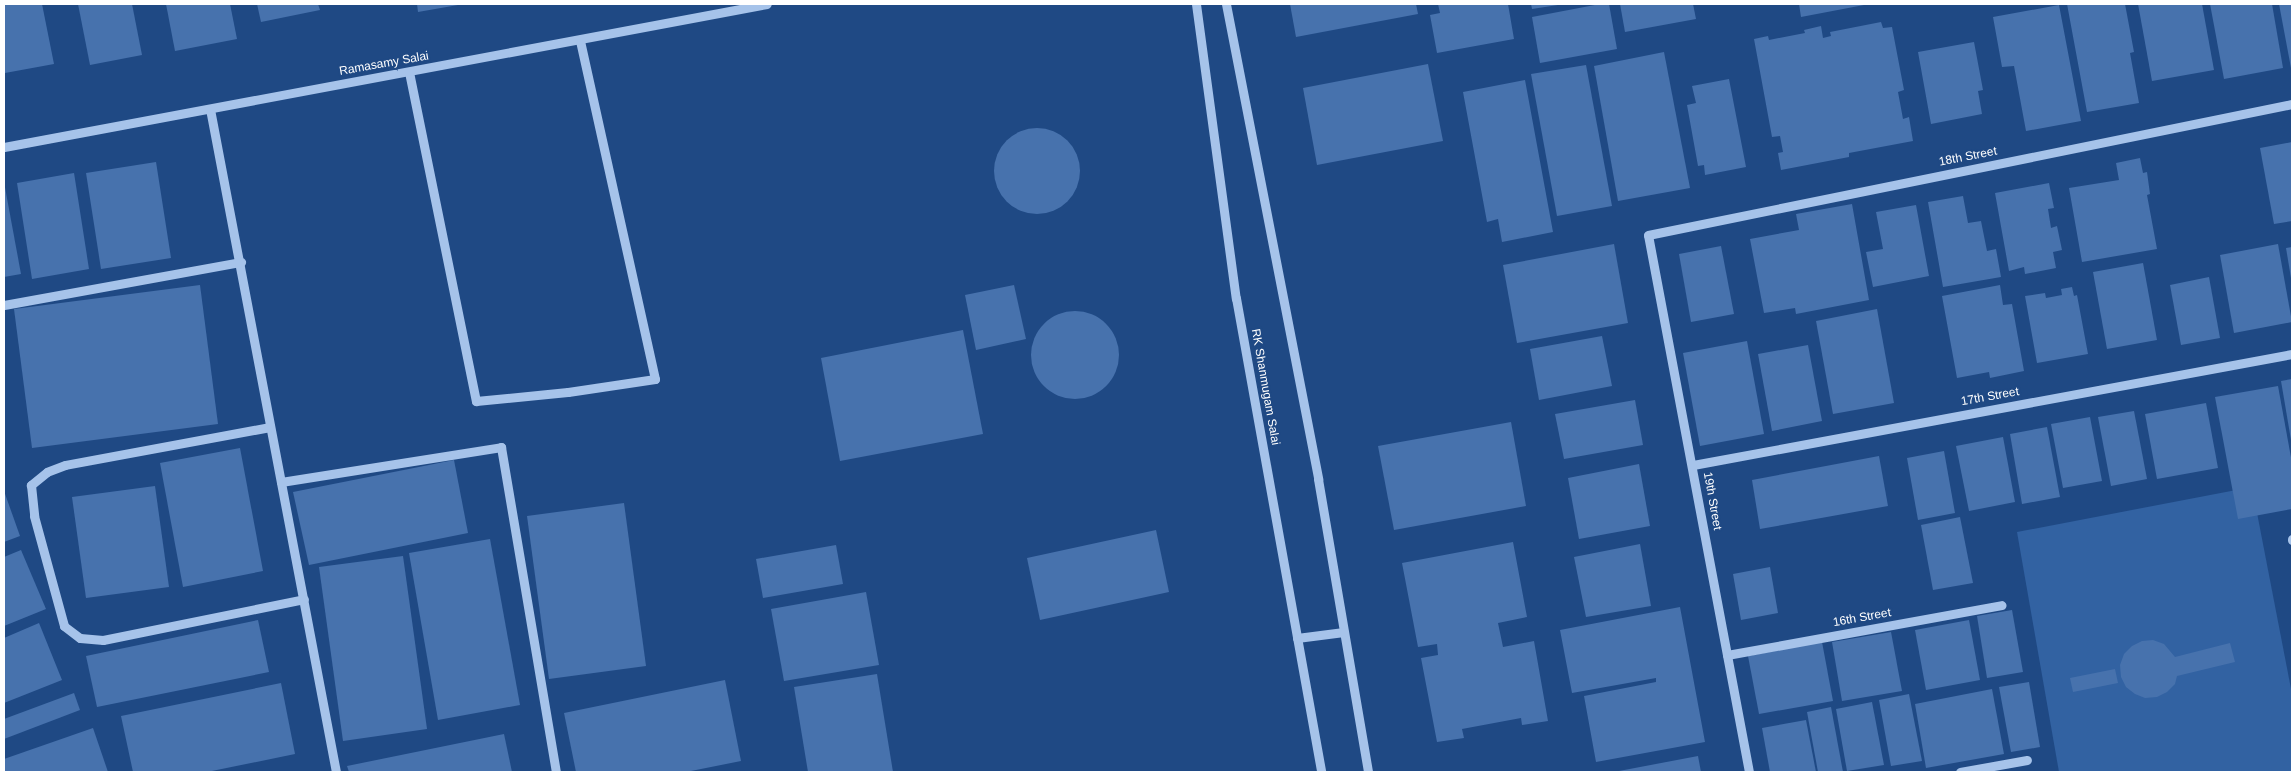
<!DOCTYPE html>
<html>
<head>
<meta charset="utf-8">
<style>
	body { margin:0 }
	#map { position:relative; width:2296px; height:776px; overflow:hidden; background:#1f4984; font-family:Arial,sans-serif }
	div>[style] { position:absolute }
	.green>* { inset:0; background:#3262a2 }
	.building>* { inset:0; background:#4772ad }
	.round { border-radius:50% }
	.minor>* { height:9px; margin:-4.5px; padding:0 4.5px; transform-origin:4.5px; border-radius:4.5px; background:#a6c3ea }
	span { translate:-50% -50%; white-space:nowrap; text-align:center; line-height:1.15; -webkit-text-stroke:4px #1f4984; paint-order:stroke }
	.street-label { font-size:12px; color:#fff }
	.frame { position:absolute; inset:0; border:5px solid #fff; pointer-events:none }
</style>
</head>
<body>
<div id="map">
	<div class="green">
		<div style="clip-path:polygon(2252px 487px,2292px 694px,2292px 772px,2059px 772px,2017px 532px)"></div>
	</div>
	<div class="building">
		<div style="clip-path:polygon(4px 4px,42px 4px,54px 64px,5px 73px)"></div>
		<div style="clip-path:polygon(78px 4px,132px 4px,142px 55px,90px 65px)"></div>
		<div style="clip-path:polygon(166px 4px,230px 4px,237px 39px,175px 51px)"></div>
		<div style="clip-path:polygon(257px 4px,318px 4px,320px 10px,261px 22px)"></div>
		<div style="clip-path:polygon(417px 4px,458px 4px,458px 5px,418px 12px)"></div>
		<div style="clip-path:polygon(1290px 4px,1416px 4px,1418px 14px,1296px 37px)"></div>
		<div style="clip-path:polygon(1438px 4px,1508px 4px,1514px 39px,1437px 53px,1430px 15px,1440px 13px)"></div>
		<div style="clip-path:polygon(1531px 4px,1558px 4px,1558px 5px,1532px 9px)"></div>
		<div style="clip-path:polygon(1600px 4px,1609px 4px,1617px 49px,1540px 63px,1532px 17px)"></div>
		<div style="clip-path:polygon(1620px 4px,1693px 4px,1696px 19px,1625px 32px)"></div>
		<div style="clip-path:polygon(1799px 4px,1864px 4px,1864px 5px,1801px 17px)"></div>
		<div style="clip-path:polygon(2067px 4px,2125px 4px,2134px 52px,2130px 53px,2139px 103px,2087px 112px)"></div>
		<div style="clip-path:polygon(2138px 4px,2202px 4px,2214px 70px,2152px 81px)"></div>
		<div style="clip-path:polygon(2210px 4px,2272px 4px,2283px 68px,2224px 79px)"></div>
		<div style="clip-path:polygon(2279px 4px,2292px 4px,2292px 68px,2291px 68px)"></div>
		<div style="clip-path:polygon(2059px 5px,2081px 121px,2026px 131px,2014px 66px,2002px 67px,1993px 17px)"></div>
		<div style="clip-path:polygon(1881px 22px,1883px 28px,1892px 27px,1904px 90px,1898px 92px,1903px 119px,1909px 117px,1913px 141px,1849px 153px,1849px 157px,1781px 170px,1778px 153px,1783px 152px,1780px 136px,1772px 137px,1754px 39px,1768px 36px,1769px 40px,1805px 33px,1804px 30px,1821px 26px,1823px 38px,1831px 36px,1830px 32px)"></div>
		<div style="clip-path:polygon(1974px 42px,1983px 90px,1978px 91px,1982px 114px,1931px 124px,1918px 52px)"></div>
		<div style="clip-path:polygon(1664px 52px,1690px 188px,1618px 201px,1594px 66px)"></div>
		<div style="clip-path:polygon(1428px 64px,1443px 141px,1317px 165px,1303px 88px)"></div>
		<div style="clip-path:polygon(1586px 65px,1612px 206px,1557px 216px,1531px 74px)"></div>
		<div style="clip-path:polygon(1729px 79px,1746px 167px,1705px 175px,1704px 165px,1698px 166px,1687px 105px,1696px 103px,1692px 86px)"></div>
		<div style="clip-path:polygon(1525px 80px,1553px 232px,1502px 242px,1498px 219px,1487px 222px,1463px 92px)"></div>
		<div class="round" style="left:994px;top:128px;width:86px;height:86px"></div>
		<div style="clip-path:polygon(2292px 142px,2292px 221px,2274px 224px,2260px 148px)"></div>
		<div style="clip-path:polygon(2140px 158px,2143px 173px,2147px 172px,2150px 194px,2147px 195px,2157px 249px,2082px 262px,2069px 188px,2119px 180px,2116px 163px)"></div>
		<div style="clip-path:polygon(156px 162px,171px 258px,101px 269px,86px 173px)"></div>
		<div style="clip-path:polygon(74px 173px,89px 269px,32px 279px,17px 183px)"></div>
		<div style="clip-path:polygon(4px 182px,21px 274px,4px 277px)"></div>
		<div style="clip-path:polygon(2049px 183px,2054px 208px,2048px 209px,2051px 228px,2057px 226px,2062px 250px,2053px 252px,2056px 268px,2025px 274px,2024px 267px,2009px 271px,1995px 193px)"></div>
		<div style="clip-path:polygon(1963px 196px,1968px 223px,1981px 221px,1987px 251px,1996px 249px,2001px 277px,1943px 287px,1928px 202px)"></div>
		<div style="clip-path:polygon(1852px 204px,1869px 300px,1796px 314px,1795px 308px,1764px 313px,1750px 239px,1799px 230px,1796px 214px)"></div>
		<div style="clip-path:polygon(1916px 205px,1929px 276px,1873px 287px,1866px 252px,1883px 249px,1876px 212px)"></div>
		<div style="clip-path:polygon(1614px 244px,1628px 323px,1517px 343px,1503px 265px)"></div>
		<div style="clip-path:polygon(2278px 244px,2292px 322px,2234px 333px,2220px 255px)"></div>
		<div style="clip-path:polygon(1721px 246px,1734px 314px,1691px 322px,1679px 254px)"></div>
		<div style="clip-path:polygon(2292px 247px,2292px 278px,2291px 278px,2286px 248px)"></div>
		<div style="clip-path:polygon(2143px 263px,2157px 340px,2107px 349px,2093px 272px)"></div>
		<div style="clip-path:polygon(2209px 277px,2220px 338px,2181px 345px,2170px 285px)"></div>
		<div style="clip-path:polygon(200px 285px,218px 424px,32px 448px,14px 309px)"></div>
		<div style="clip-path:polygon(1014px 285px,1026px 339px,976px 350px,965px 295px)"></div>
		<div style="clip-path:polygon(2000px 285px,2003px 305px,2012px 304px,2024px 371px,1990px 378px,1989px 372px,1957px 378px,1942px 296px)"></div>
		<div style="clip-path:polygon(2072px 287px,2074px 296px,2077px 295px,2088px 354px,2037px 363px,2025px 296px,2045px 293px,2046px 298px,2062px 295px,2061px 289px)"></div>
		<div style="clip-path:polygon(1877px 309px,1894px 403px,1833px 414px,1816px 321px)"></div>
		<div class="round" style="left:1031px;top:311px;width:88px;height:88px"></div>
		<div style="clip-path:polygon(963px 330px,983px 434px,840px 461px,821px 358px)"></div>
		<div style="clip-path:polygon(1602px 336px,1612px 386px,1539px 400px,1530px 349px)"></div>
		<div style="clip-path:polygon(1747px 341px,1764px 434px,1700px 446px,1683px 353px)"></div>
		<div style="clip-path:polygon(1808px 345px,1822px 421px,1772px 431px,1758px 354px)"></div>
		<div style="clip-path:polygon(2292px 379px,2292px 440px,2291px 440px,2281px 381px)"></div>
		<div style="clip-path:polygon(2278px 386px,2292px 463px,2292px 509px,2238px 519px,2215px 397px)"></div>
		<div style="clip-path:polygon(1635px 400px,1643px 445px,1564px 459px,1555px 414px)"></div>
		<div style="clip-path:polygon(2206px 403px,2218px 468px,2157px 479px,2145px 414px)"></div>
		<div style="clip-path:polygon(2134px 411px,2147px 479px,2111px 486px,2098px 417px)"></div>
		<div style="clip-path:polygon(2090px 417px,2102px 481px,2063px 488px,2051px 424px)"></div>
		<div style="clip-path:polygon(1511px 422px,1526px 506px,1394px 530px,1378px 446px)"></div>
		<div style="clip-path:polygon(2047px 427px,2060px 497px,2022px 504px,2010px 434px)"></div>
		<div style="clip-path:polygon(2003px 437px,2015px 502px,1969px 511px,1956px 446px)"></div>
		<div style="clip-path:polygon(240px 448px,263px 571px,183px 587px,160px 463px)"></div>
		<div style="clip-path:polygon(1944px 451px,1955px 513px,1918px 520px,1907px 458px)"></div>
		<div style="clip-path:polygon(1879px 456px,1888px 506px,1760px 529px,1752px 480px)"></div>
		<div style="clip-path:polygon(454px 460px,468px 533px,309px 565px,293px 492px)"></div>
		<div style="clip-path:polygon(1639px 464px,1650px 526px,1579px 539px,1568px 478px)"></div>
		<div style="clip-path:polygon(155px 486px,169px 587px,86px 598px,72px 497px)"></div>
		<div style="clip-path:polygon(4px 491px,20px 536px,4px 542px)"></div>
		<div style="clip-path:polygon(624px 503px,646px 666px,549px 679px,527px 516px)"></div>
		<div style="clip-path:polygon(1960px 517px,1973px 583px,1933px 590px,1921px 525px)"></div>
		<div style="clip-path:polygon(1156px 530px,1169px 592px,1040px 620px,1027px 558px)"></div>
		<div style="clip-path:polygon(490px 539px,520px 705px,438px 720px,409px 553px)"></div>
		<div style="clip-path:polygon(1513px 542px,1527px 617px,1498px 623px,1503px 647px,1534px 641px,1548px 721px,1522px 725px,1521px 718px,1462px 729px,1464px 738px,1437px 742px,1421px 658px,1438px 655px,1437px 644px,1418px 647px,1402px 563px)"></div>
		<div style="clip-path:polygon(1640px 544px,1651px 606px,1586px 617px,1574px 557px)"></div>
		<div style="clip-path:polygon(836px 545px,843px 584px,763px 598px,756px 559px)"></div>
		<div style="clip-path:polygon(21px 550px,46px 609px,4px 626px,4px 557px)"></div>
		<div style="clip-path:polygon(403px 556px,427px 729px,343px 741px,319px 567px)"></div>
		<div style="clip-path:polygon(1770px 567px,1778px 613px,1741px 620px,1733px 574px)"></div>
		<div style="clip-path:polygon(866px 592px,879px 665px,784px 681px,771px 609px)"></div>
		<div style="clip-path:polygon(1680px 607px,1705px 742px,1596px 762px,1584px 696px,1656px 682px,1656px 678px,1572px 693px,1560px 630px)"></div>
		<div style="clip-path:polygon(2012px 610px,2023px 672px,1987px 678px,1977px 616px)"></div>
		<div style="clip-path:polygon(258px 620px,269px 672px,97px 707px,86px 656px)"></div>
		<div style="clip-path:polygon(1969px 620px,1980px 680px,1926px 690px,1915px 630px)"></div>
		<div style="clip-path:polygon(39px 623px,62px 680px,4px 703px,4px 638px)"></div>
		<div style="clip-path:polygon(1891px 632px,1902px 691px,1842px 701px,1832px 642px)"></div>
		<div style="clip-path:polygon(2153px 640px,2164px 644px,2175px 657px,2230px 643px,2235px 662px,2177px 676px,2175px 684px,2167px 692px,2157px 697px,2145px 698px,2135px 694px,2126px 687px,2121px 677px,2120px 665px,2124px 654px,2132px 646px,2142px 641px)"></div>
		<div style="clip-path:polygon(1822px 642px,1833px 701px,1759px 714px,1748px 656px)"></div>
		<div style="clip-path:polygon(2115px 669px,2118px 683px,2073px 692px,2070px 678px)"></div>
		<div style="clip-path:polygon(877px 674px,893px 772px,808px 772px,794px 687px)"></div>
		<div style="clip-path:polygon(725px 680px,741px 761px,686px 772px,576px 772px,564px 713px)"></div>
		<div style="clip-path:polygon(2029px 682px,2040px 747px,2011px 752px,1999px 687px)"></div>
		<div style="clip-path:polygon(281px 683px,295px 754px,207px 772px,133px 772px,121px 716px)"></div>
		<div style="clip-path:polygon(1992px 689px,2004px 754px,1926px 768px,1915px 704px)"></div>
		<div style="clip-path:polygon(74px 693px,80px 710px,4px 739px,4px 719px)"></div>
		<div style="clip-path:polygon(1909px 694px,1922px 761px,1891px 766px,1879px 700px)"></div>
		<div style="clip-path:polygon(1872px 702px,1884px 765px,1847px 771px,1836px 709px)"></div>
		<div style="clip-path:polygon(1831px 707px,1843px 772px,1818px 772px,1807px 712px)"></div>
		<div style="clip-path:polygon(1806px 720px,1816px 772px,1770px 772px,1762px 728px)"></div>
		<div style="clip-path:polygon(93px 728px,108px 772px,4px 772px,4px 759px)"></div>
		<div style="clip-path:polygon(504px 734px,512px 772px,349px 772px,347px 766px)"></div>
		<div style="clip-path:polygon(1698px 756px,1701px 772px,1619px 772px,1619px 771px)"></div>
	</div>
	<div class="minor">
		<div style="left:1196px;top:4px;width:297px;rotate:82.3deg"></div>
		<div style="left:1236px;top:298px;width:482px;rotate:79.8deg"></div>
		<div style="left:1226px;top:4px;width:484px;rotate:79deg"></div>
		<div style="left:1318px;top:479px;width:297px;rotate:80.3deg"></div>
		<div style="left:409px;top:72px;width:336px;rotate:78.5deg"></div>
		<div style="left:476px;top:401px;width:92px;rotate:-5.6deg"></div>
		<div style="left:568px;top:392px;width:88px;rotate:-8.5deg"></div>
		<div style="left:655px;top:379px;width:347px;rotate:-102.5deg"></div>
		<div style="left:210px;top:109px;width:675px;rotate:79.24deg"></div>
		<div style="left:4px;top:147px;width:776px;rotate:-10.62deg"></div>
		<div style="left:4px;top:305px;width:241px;rotate:-10.3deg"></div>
		<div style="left:270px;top:427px;width:208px;rotate:169.5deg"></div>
		<div style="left:65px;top:465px;width:19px;rotate:159deg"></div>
		<div style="left:47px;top:472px;width:21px;rotate:141deg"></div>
		<div style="left:31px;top:485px;width:31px;rotate:84deg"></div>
		<div style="left:34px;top:516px;width:114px;rotate:74.7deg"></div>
		<div style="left:64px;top:626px;width:20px;rotate:37deg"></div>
		<div style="left:80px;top:638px;width:23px;rotate:5deg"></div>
		<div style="left:103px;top:640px;width:205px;rotate:-11.5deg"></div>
		<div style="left:1693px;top:465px;width:609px;rotate:-10.5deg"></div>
		<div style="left:281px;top:482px;width:223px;rotate:-9deg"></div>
		<div style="left:501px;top:447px;width:330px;rotate:80.4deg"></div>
		<div style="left:2292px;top:540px;width:1px;rotate:-90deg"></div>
		<div style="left:1297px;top:638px;width:47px;rotate:-7.3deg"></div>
		<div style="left:1727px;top:655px;width:279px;rotate:-10.3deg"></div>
		<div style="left:1749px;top:772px;width:546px;rotate:-100.65deg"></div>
		<div style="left:1648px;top:235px;width:657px;rotate:-11.5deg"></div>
		<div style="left:1960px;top:772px;width:68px;rotate:-10.2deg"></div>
	</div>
	<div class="street-label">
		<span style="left:384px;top:64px;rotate:-10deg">Ramasamy Salai</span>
		<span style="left:1968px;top:157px;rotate:-11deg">18th Street</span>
		<span style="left:1265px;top:387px;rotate:80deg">RK Shanmugam Salai</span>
		<span style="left:1990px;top:397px;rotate:-10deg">17th Street</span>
		<span style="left:1712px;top:501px;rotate:80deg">19th Street</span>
		<span style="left:1862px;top:618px;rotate:-10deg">16th Street</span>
	</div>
	<div class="frame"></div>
</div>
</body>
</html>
